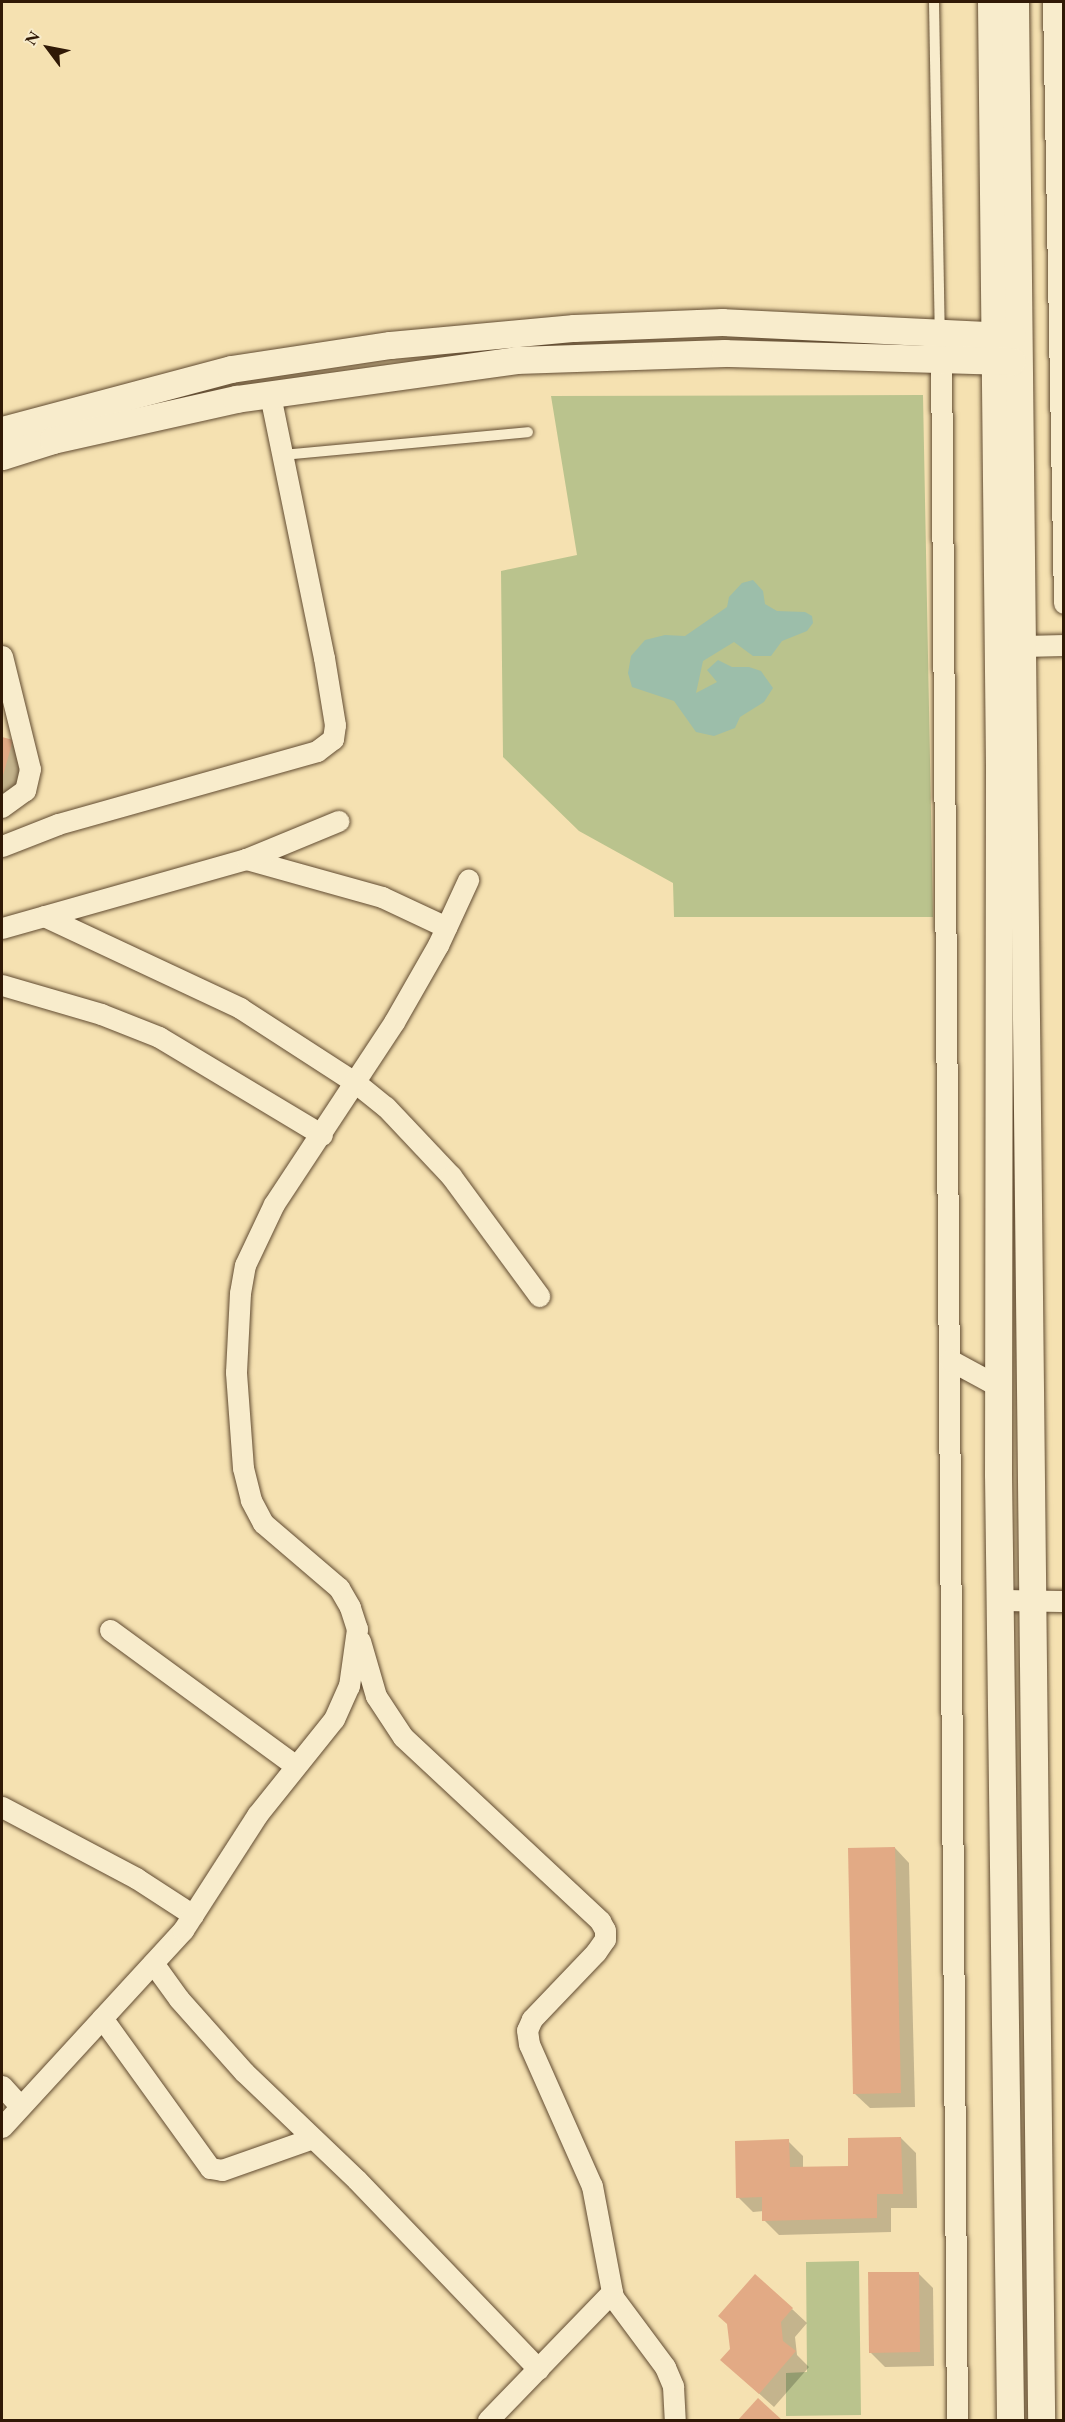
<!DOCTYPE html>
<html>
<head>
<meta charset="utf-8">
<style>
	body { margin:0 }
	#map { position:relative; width:1065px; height:2422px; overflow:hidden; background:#f5e1b1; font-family:"EB Garamond",serif }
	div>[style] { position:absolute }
	.green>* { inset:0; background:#bac38d }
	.water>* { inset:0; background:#9cbeaa }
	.shadow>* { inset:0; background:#0003 }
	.building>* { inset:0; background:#e2aa85 }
	.roads { filter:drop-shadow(0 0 2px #614b31) drop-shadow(0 0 2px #614b31) }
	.service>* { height:10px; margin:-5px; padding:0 5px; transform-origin:5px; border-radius:5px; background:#f8eccc }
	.minor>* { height:21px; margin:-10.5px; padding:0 10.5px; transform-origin:10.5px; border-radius:10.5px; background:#f8eccc }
	.tertiary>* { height:27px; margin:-13.5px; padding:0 13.5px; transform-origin:13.5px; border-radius:13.5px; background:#f8eccc }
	span { translate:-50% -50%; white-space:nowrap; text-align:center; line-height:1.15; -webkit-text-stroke:6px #f8eccc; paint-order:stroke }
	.frame { position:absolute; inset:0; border:3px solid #301906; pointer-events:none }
	.north { position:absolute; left:18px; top:18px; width:60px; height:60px; -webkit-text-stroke:4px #f8eccc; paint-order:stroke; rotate:302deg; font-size:16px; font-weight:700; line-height:24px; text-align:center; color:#301906 }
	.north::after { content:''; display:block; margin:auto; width:21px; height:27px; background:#301906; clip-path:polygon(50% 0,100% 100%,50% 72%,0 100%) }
</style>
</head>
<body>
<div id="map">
	<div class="green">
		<div style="clip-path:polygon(923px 395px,933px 917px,674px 917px,673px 883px,579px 831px,503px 757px,501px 571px,577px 555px,551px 396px)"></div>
		<div style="clip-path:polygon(859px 2261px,861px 2415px,786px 2416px,786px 2373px,807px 2372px,806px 2262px)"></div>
	</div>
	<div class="water">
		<div style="clip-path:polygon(753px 580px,763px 591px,765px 604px,777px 611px,805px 612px,812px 616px,813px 623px,807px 631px,782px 641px,771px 656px,753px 656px,734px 642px,703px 661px,696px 693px,717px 682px,707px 670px,718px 660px,732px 667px,749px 667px,761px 671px,773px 688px,764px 702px,740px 717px,735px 728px,714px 736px,696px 732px,674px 701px,632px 687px,628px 673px,631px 656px,645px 640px,665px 635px,685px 636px,727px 607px,729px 597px,742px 583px)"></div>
	</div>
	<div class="shadow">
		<div style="clip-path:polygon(2px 739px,13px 742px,27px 756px,12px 808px,2px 805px)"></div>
		<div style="clip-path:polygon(895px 1848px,909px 1863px,915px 2107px,870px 2108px,855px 2094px)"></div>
		<div style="clip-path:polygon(901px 2138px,916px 2153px,917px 2208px,891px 2208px,891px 2232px,779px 2235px,764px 2220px,764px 2211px,753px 2212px,738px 2197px,788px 2141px,803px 2156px,803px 2168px,850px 2167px)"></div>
		<div style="clip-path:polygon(918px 2273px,933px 2288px,934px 2366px,885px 2367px,870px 2352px)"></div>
		<div style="clip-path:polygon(792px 2309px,807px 2323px,795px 2337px,797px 2355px,809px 2367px,774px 2407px,722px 2360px)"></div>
		<div style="clip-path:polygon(759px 2400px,780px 2420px,740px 2420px)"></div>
	</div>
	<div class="building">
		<div style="clip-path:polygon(2px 737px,13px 740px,2px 779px)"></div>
		<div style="clip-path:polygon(895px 1847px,901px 2093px,853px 2094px,848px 1848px)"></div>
		<div style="clip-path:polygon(901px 2137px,903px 2194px,877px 2194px,877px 2218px,762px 2221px,762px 2197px,736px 2198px,735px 2141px,789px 2139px,790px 2167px,848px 2166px,848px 2138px)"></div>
		<div style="clip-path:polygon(868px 2272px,919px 2272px,920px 2352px,869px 2353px)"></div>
		<div style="clip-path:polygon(755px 2274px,793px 2308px,781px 2322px,783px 2341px,796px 2351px,759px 2394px,720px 2360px,730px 2349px,727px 2324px,718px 2316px)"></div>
		<div style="clip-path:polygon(758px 2398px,782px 2420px,738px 2420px)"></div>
	</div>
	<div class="roads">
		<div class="service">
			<div style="left:934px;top:2px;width:328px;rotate:89deg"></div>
			<div style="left:282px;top:455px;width:247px;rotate:-5.3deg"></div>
		</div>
		<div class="minor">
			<div style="left:1053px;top:2px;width:601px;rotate:88.95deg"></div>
			<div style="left:941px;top:345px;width:2075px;rotate:89.56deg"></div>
			<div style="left:1023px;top:646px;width:41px;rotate:-1.4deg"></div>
			<div style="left:2px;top:656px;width:116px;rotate:76.1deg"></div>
			<div style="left:30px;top:769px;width:22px;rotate:103deg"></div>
			<div style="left:25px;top:790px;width:29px;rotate:144deg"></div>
			<div style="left:2px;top:846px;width:60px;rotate:-21.4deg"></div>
			<div style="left:58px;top:824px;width:269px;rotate:-15.7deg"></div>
			<div style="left:317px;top:751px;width:20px;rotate:-37deg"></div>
			<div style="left:333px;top:739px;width:14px;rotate:-82deg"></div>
			<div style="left:335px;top:725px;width:68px;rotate:-99.3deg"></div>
			<div style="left:324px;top:658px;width:269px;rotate:-101.6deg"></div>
			<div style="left:246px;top:859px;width:141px;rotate:15.6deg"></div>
			<div style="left:382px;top:897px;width:71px;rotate:25.1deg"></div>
			<div style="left:44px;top:916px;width:217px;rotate:25.1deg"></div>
			<div style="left:240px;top:1008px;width:138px;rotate:32.9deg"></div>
			<div style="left:356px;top:1083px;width:38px;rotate:39deg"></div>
			<div style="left:386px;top:1107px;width:95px;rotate:46.7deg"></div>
			<div style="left:451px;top:1176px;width:149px;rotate:53.7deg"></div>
			<div style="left:2px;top:928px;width:254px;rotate:-15.8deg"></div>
			<div style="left:246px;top:859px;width:100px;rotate:-22.4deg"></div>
			<div style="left:2px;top:985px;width:103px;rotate:16.3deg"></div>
			<div style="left:101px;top:1014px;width:62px;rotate:21.6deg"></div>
			<div style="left:159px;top:1037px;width:190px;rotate:31deg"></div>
			<div style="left:950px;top:1360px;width:55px;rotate:28.4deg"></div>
			<div style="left:1001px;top:1600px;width:63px;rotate:0.9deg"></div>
			<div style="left:110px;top:1630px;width:230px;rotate:36.2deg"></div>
			<div style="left:360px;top:1641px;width:57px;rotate:73.8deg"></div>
			<div style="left:376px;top:1696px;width:49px;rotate:56.6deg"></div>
			<div style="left:403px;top:1737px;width:270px;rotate:43deg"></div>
			<div style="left:600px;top:1921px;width:10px;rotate:61deg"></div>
			<div style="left:605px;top:1930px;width:9px;rotate:90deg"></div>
			<div style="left:605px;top:1939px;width:16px;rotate:125deg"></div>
			<div style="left:596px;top:1952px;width:93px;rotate:133.7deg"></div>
			<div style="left:532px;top:2019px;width:12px;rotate:114deg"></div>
			<div style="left:527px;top:2030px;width:14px;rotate:82deg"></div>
			<div style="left:529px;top:2044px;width:155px;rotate:66.1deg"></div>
			<div style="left:592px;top:2186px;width:113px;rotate:79.3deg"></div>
			<div style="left:613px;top:2297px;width:87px;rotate:53.4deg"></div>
			<div style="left:665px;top:2367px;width:21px;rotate:67deg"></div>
			<div style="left:673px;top:2386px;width:34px;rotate:87deg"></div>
			<div style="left:2px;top:1807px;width:152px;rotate:27.9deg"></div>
			<div style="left:136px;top:1878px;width:68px;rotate:33deg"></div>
			<div style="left:153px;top:1963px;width:44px;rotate:54.2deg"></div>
			<div style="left:179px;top:1999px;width:98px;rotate:48.3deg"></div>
			<div style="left:244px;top:2072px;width:156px;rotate:43.7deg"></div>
			<div style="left:357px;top:2180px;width:262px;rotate:46.2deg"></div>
			<div style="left:102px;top:2018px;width:185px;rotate:54.2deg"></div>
			<div style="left:210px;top:2168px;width:12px;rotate:9deg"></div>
			<div style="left:222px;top:2170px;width:96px;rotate:-19.4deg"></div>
			<div style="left:2px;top:2086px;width:25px;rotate:48deg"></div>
			<div style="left:2px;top:2127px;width:268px;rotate:-47.4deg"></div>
			<div style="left:183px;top:1930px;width:137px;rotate:-57.2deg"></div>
			<div style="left:257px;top:1815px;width:123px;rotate:-51.3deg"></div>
			<div style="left:334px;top:1719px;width:36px;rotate:-66deg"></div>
			<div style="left:349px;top:1686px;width:58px;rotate:-82deg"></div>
			<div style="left:357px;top:1629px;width:23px;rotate:-108deg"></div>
			<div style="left:350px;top:1607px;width:22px;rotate:-120deg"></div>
			<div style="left:339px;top:1588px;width:100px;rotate:-139.5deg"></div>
			<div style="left:263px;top:1523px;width:26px;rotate:-118deg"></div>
			<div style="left:251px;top:1500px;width:33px;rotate:-104deg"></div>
			<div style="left:243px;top:1468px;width:96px;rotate:-94.2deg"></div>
			<div style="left:236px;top:1372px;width:79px;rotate:-87.1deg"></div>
			<div style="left:240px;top:1293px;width:28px;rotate:-80deg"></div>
			<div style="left:245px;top:1265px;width:68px;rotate:-64.6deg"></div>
			<div style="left:274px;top:1204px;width:218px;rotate:-56.6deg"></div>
			<div style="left:394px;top:1022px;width:89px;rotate:-60.3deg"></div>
			<div style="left:438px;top:945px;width:72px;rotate:-65.2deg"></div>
			<div style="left:488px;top:2420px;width:178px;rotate:-45.9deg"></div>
		</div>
		<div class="tertiary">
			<div style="left:991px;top:2px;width:763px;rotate:89.4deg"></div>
			<div style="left:999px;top:765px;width:709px;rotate:90.08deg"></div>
			<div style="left:998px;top:1474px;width:946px;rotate:89.27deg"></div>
			<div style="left:1015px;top:2px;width:2418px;rotate:89.38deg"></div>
			<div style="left:2px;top:430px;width:237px;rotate:-14.9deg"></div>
			<div style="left:231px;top:369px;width:161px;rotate:-8.6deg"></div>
			<div style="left:390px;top:345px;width:185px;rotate:-5.3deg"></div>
			<div style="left:574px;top:328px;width:148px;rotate:-2.3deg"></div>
			<div style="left:722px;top:322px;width:290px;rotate:2.8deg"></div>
			<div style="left:2px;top:456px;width:53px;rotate:-17.4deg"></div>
			<div style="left:53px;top:440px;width:188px;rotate:-12.6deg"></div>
			<div style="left:236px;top:399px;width:283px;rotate:-7.9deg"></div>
			<div style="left:516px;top:360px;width:209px;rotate:-1.9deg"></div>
			<div style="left:725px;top:353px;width:287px;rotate:1.6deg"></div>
		</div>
	</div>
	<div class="frame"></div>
	<div class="north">N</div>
</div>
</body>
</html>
